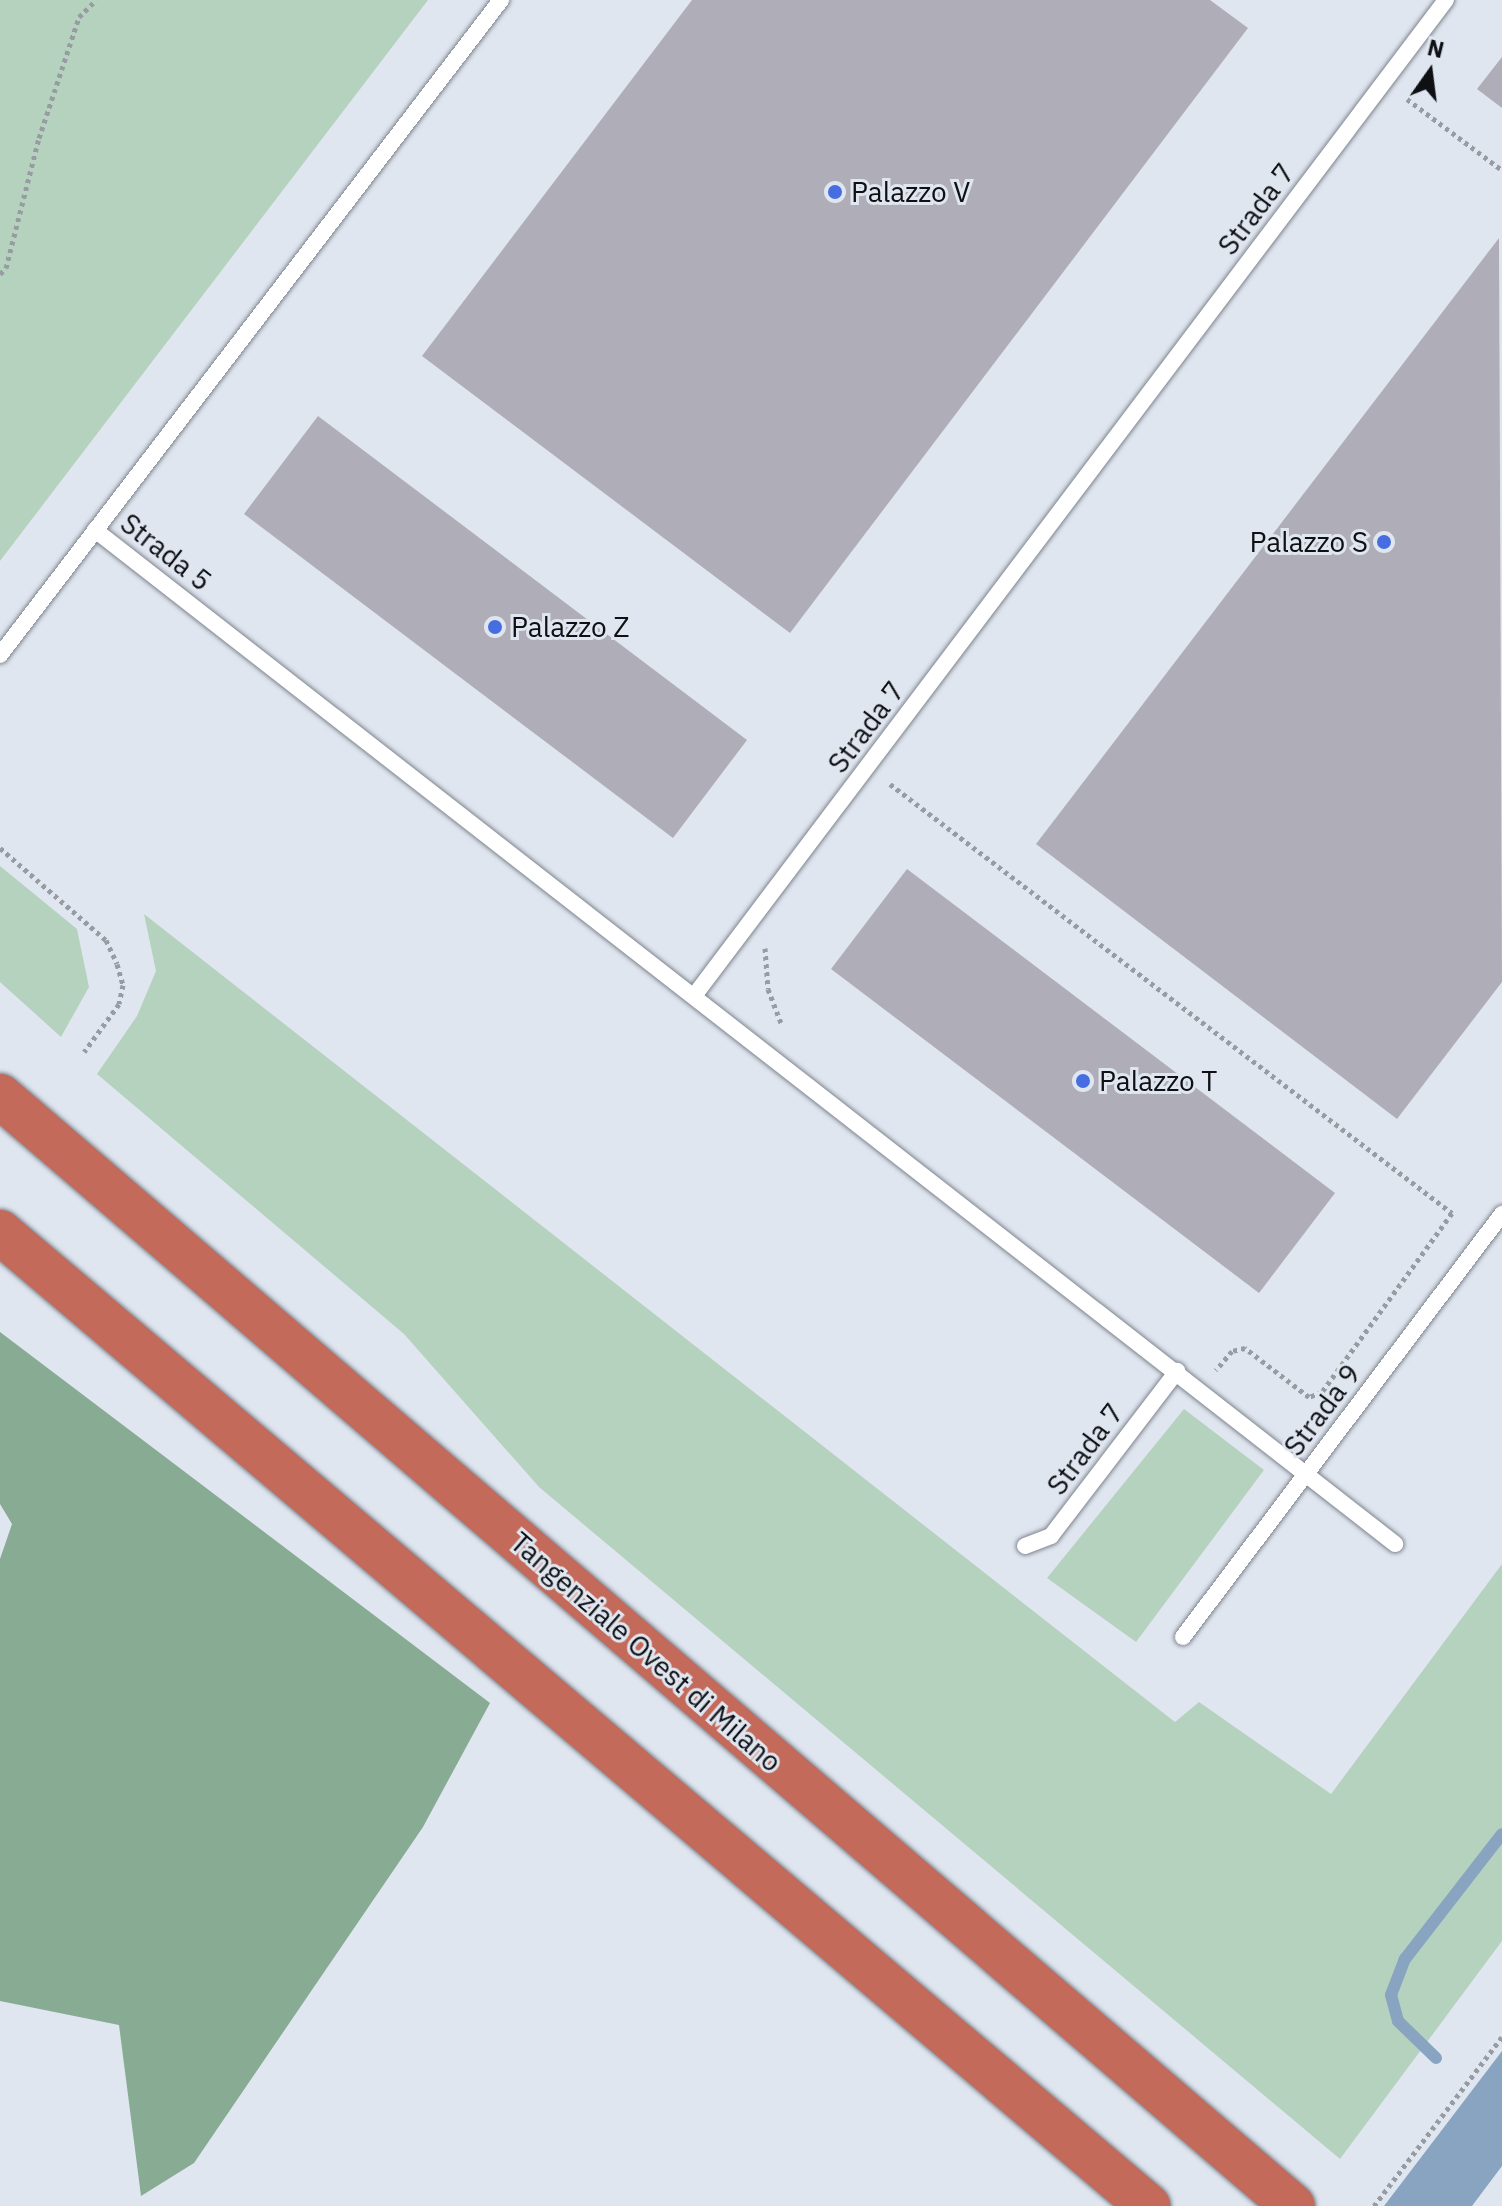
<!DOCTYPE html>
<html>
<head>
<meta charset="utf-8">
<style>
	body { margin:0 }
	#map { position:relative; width:1502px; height:2206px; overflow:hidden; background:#e0e6f0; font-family:"IBM Plex Sans",sans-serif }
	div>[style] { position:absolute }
	.green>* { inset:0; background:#b5d2be }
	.forest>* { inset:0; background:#87ab93 }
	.water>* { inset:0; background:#88a4c1 }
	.stream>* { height:12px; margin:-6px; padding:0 6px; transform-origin:6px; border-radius:6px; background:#88a4c1 }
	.building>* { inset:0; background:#afadb8 }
	.path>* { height:5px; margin-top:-2.5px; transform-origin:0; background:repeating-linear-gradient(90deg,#979ca3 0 4px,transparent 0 8px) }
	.roads { filter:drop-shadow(0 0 2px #7e848d) drop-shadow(0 0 2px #7e848d) }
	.service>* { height:16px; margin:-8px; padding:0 8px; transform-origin:8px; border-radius:8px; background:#fff }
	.motorway>* { height:44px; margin:-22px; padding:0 22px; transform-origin:22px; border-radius:22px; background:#c46a5b }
	.dots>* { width:22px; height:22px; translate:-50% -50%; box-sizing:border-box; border:4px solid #e0e6f0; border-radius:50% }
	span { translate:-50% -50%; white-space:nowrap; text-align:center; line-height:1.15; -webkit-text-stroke:6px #e0e6f0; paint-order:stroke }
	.poi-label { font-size:28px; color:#0e1013 }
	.left { translate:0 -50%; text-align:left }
	.right { translate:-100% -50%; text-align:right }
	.street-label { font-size:28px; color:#0e1013 }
	.north { position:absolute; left:1390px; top:32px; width:80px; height:80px; -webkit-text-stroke:6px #e0e6f0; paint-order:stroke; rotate:14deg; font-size:22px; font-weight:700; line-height:32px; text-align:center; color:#0e1013 }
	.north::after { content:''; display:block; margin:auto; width:28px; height:36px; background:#0e1013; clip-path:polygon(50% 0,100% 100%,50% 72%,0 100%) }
</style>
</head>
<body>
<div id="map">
	<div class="green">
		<div style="clip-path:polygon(0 0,428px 0,0 561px)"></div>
		<div style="clip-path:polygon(0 866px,77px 929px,89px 987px,61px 1037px,0 982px)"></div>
		<div style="clip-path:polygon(144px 914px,1175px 1722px,1199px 1702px,1331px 1794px,1502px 1564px,1502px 1941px,1340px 2159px,539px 1487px,404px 1334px,97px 1074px,137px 1016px,156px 971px)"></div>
		<div style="clip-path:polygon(1184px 1409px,1264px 1470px,1136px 1642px,1047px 1578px)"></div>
	</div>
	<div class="forest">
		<div style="clip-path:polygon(0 1332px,490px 1703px,423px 1827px,194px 2163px,141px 2196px,119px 2025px,0 2001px,0 1559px,12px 1524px,0 1504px)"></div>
	</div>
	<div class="water">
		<div style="clip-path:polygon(1502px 2051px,1502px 2166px,1472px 2206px,1384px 2206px)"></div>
	</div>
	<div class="stream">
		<div style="left:1436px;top:2058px;width:53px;rotate:-135.8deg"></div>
		<div style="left:1398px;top:2021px;width:27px;rotate:-105deg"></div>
		<div style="left:1391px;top:1995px;width:39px;rotate:-69deg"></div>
		<div style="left:1405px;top:1959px;width:158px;rotate:-52.2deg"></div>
	</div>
	<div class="building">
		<div style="clip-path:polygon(692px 0,1210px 0,1248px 28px,790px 633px,422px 356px)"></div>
		<div style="clip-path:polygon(1502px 57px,1502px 108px,1477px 89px)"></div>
		<div style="clip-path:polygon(1499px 238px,1502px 982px,1397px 1119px,1036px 844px)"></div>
		<div style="clip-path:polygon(318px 416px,747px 740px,673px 838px,244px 514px)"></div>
		<div style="clip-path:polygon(907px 869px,1335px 1193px,1259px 1293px,831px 969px)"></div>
	</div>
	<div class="path">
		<div style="left:1407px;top:99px;width:119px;rotate:36.8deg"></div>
		<div style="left:0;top:274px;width:8px;rotate:-45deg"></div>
		<div style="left:6px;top:268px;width:134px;rotate:-75.8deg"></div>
		<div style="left:39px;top:138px;width:127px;rotate:-71.7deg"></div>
		<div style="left:79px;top:17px;width:24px;rotate:-45deg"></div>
		<div style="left:890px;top:784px;width:707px;rotate:37.36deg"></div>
		<div style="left:1452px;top:1213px;width:221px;rotate:126deg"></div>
		<div style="left:1322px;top:1392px;width:14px;rotate:159deg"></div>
		<div style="left:1309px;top:1397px;width:81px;rotate:-142.6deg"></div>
		<div style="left:1245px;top:1348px;width:13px;rotate:167deg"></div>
		<div style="left:1232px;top:1351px;width:25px;rotate:130deg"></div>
		<div style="left:0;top:848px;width:140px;rotate:41deg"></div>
		<div style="left:106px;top:940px;width:26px;rotate:65deg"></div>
		<div style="left:117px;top:964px;width:22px;rotate:74deg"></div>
		<div style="left:123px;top:985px;width:19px;rotate:102deg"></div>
		<div style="left:119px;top:1004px;width:59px;rotate:126.1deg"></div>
		<div style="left:765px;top:948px;width:41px;rotate:85.8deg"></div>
		<div style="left:768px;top:989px;width:39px;rotate:69deg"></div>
		<div style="left:1374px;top:2206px;width:212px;rotate:-52.9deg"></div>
	</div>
	<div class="roads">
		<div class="service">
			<div style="left:95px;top:530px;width:1649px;rotate:37.95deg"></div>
			<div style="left:0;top:655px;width:825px;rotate:-52.59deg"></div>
			<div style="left:694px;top:996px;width:1248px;rotate:-52.95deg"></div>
			<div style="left:1025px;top:1546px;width:28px;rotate:-21deg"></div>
			<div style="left:1051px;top:1536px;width:208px;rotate:-52.6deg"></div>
			<div style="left:1183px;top:1637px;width:530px;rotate:-52.98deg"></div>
		</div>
		<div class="motorway">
			<div style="left:0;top:1096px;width:1704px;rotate:40.65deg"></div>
			<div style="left:0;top:1232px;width:1506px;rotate:40.31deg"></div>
		</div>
	</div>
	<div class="dots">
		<div style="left:835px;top:192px;background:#476ee0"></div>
		<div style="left:1384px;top:542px;background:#476ee0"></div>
		<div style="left:495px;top:627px;background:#476ee0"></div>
		<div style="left:1083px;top:1081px;background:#476ee0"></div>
	</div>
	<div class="poi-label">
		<span class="left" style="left:851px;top:192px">Palazzo V</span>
		<span class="right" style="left:1368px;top:542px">Palazzo S</span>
		<span class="left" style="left:511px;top:627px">Palazzo Z</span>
		<span class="left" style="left:1099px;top:1081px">Palazzo T</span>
	</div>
	<div class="street-label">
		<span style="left:1256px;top:209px;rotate:-53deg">Strada 7</span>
		<span style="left:166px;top:552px;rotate:38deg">Strada 5</span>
		<span style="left:866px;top:727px;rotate:-53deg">Strada 7</span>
		<span style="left:1322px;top:1410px;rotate:-53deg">Strada 9</span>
		<span style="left:1085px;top:1449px;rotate:-53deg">Strada 7</span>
		<span style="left:646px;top:1652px;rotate:41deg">Tangenziale Ovest di Milano</span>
	</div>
	<div class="north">N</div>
</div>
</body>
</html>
